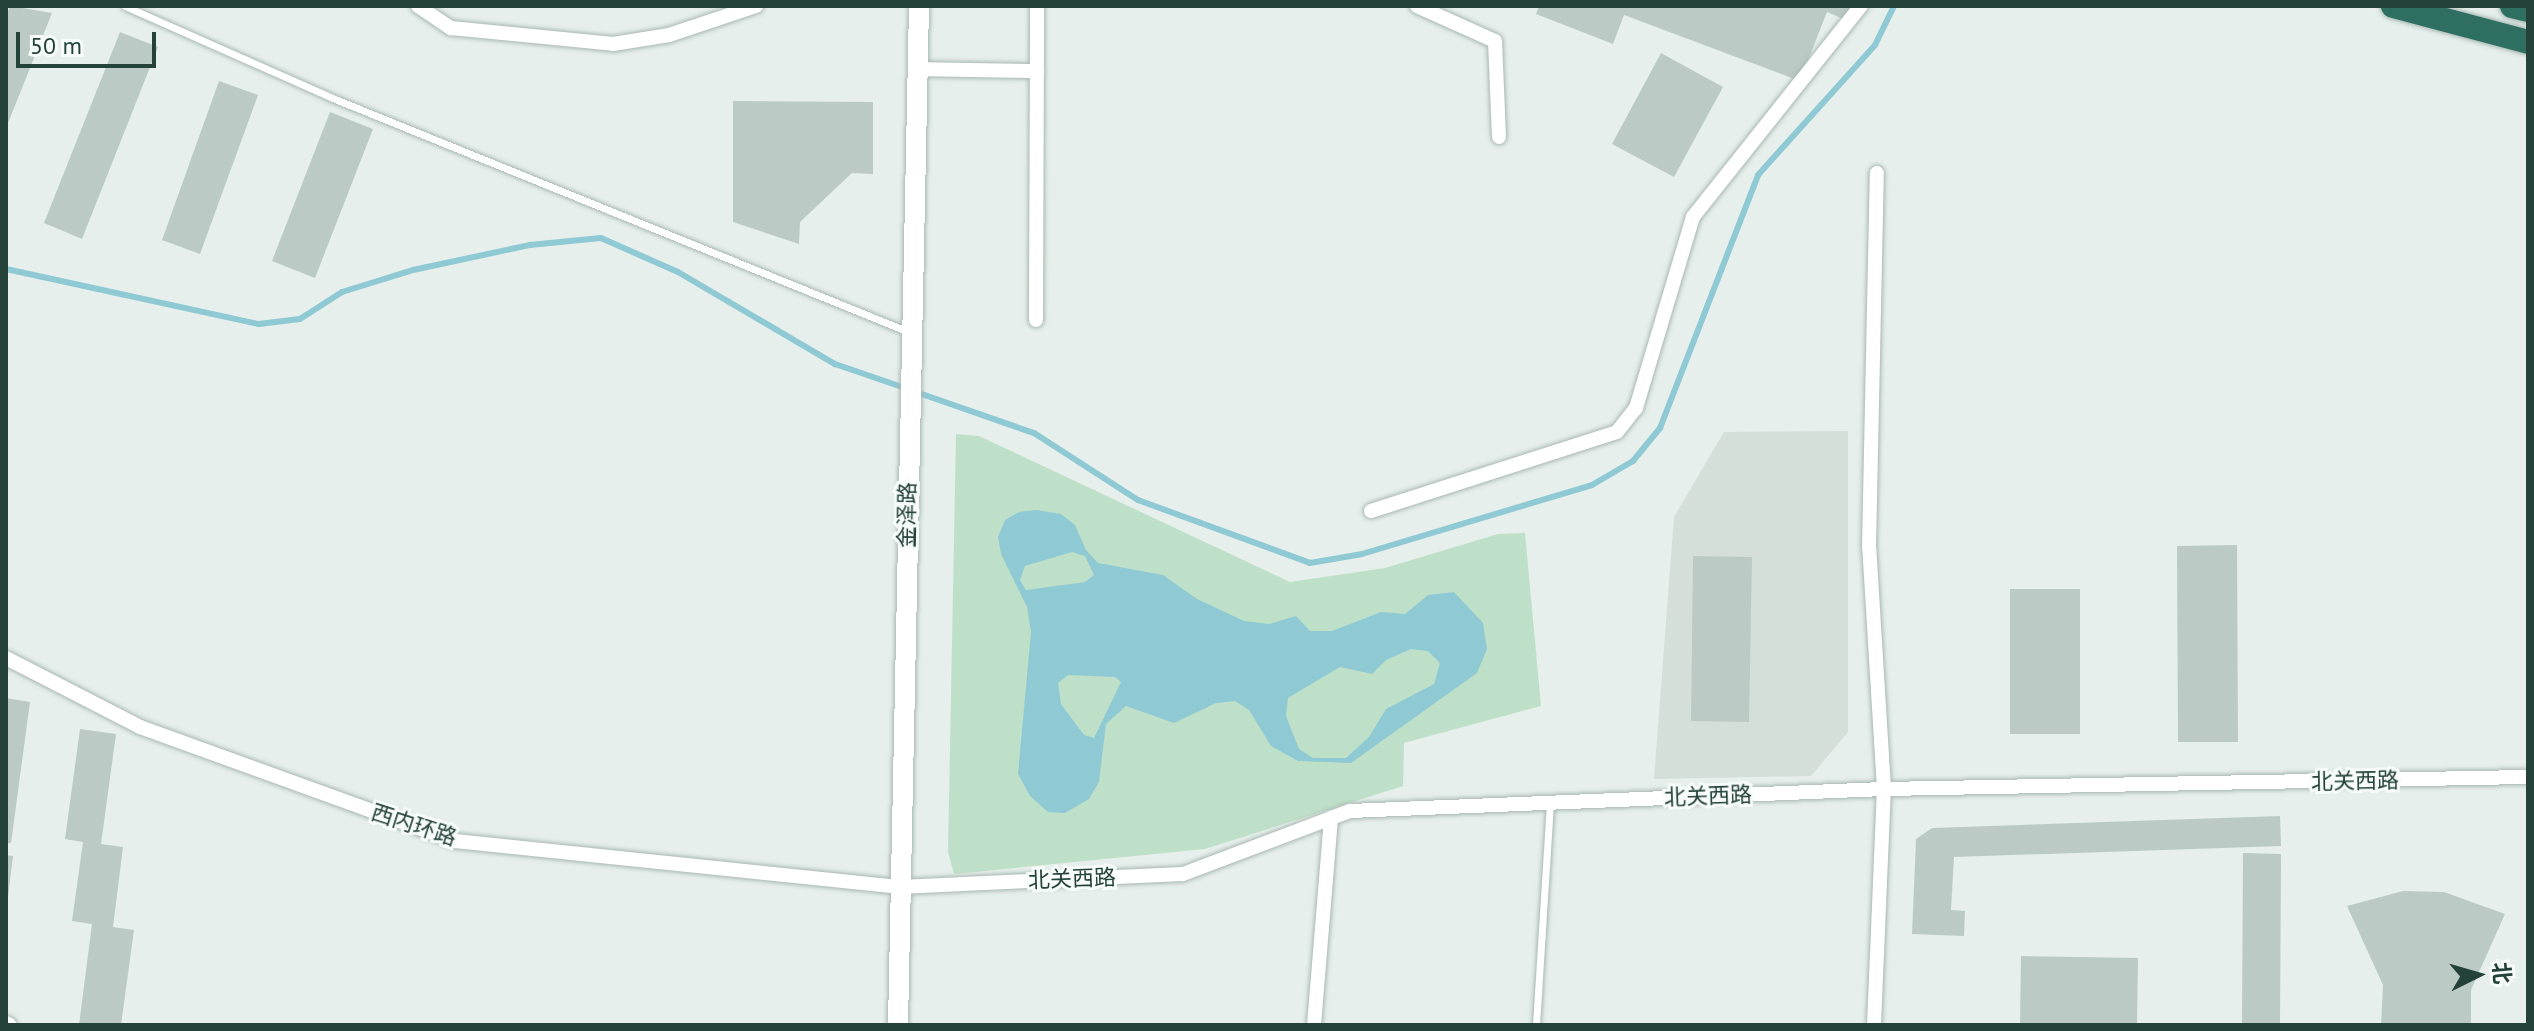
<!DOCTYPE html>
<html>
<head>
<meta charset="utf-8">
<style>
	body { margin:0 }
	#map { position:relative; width:2534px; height:1031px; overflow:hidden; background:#e6efeb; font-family:"PT Sans","Noto Sans SC",sans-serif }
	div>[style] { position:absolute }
	.built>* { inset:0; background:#d4dfda }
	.green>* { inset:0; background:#bfe0c8 }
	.water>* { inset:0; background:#8ec9d4 }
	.stream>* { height:6px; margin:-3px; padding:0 3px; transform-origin:3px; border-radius:3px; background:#8ec9d4 }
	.building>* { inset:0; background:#bbcac4 }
	.roads { filter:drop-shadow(0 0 2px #a8b8b2) drop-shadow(0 0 2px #a8b8b2) }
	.service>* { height:7px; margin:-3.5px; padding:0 3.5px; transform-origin:3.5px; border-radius:3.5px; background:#fff }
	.minor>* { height:14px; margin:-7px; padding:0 7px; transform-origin:7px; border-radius:7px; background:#fff }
	.secondary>* { height:20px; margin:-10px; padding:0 10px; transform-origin:10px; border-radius:10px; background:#fff }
	.motorway>* { height:24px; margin:-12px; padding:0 12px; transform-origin:12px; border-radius:12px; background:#2f6f62 }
	span { translate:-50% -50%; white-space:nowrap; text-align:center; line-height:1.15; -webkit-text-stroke:6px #f7fbf9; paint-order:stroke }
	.street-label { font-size:22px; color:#24423a }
	.frame { position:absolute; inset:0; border:8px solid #24423a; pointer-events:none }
	.north { position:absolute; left:2438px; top:935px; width:80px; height:80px; -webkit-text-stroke:6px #f7fbf9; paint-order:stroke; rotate:85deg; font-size:22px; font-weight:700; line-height:32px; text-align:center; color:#24423a }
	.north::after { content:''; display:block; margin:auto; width:28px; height:36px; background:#24423a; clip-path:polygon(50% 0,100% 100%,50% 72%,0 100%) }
	.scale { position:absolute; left:16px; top:32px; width:140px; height:36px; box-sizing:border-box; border:4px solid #24423a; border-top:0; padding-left:10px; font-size:24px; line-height:28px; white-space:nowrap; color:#24423a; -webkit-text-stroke:6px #f7fbf9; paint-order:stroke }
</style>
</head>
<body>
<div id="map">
	<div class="built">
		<div style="clip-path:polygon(1848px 431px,1848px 732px,1811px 776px,1654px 779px,1674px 517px,1724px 432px)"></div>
	</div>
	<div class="green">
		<div style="clip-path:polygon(956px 434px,979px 436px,1290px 582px,1385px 568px,1498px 534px,1525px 533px,1541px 706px,1404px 743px,1403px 786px,1205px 849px,954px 874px,948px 852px)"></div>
	</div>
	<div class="water">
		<div style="clip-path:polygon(evenodd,1036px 510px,1061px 514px,1075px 525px,1086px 550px,1098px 563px,1163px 575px,1197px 599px,1244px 621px,1269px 624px,1296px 616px,1310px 631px,1332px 631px,1381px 612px,1405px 614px,1428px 595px,1454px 592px,1483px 623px,1487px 649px,1477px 673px,1351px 763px,1298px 761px,1271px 746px,1249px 710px,1235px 701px,1216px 703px,1174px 723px,1126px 706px,1106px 724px,1099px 782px,1089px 799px,1065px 813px,1048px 812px,1030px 796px,1018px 774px,1031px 632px,1027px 607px,1001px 554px,998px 537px,1005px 520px,1019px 512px,1036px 510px,1072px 552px,1085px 556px,1094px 575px,1085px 582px,1026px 590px,1020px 580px,1025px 566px,1072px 552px,1036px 510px,1411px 649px,1428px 651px,1440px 663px,1434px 684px,1386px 709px,1369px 737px,1346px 758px,1313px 758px,1299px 749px,1286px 716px,1288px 698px,1340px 667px,1372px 674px,1386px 660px,1411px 649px,1036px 510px,1068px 675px,1115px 677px,1121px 682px,1094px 738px,1084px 735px,1061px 704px,1058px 683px,1068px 675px)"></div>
	</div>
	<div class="stream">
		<div style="left:6px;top:269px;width:259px;rotate:12.3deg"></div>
		<div style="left:259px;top:324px;width:41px;rotate:-7deg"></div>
		<div style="left:300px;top:319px;width:50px;rotate:-32.7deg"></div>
		<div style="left:342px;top:292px;width:74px;rotate:-17.2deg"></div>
		<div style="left:413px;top:270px;width:120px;rotate:-12.1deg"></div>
		<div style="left:530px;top:245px;width:71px;rotate:-5.6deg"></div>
		<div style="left:601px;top:238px;width:84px;rotate:23.8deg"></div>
		<div style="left:678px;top:272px;width:182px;rotate:30.4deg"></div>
		<div style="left:835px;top:364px;width:74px;rotate:18.9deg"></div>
		<div style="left:916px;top:392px;width:125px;rotate:19.2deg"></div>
		<div style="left:1034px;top:433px;width:124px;rotate:32.8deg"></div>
		<div style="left:1138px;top:500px;width:183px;rotate:20.1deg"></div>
		<div style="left:1310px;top:563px;width:53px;rotate:-9.8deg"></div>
		<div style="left:1362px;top:554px;width:240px;rotate:-16.7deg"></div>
		<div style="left:1592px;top:485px;width:48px;rotate:-30.3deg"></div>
		<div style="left:1633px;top:461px;width:43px;rotate:-50.7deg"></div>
		<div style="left:1660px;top:428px;width:271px;rotate:-68.8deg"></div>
		<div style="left:1758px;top:175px;width:175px;rotate:-48deg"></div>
		<div style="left:1875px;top:45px;width:43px;rotate:-64deg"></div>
	</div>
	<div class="building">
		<div style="clip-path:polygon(10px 6px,52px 13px,6px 128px,6px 17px)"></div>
		<div style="clip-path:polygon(1539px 6px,1852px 6px,1846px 20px,1827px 12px,1800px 81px,1624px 15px,1613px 44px,1536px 14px)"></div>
		<div style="clip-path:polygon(120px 32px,158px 47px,82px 239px,44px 223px)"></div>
		<div style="clip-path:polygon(1661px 53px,1723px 87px,1674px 177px,1612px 144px)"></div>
		<div style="clip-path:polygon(219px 81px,258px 95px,200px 254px,162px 240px)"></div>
		<div style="clip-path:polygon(733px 101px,873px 102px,873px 174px,852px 173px,800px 222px,799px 244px,733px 222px)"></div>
		<div style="clip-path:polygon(330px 112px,373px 129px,315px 278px,272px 261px)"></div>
		<div style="clip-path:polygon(2237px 545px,2238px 742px,2178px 742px,2177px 546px)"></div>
		<div style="clip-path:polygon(1693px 556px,1752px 557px,1749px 722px,1691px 721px)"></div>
		<div style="clip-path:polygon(2010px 589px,2080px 589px,2080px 734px,2010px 734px)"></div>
		<div style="clip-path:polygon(6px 698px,30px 702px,11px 843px,6px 843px)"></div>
		<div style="clip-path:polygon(80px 729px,116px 734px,101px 844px,123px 847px,113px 927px,134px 930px,121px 1025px,79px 1025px,92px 924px,72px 921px,83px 842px,65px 839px)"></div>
		<div style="clip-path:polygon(2280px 816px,2281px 846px,1954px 857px,1951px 910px,1965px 911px,1964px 936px,1912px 934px,1916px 839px,1932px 828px)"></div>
		<div style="clip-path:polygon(2243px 853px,2281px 854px,2280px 1025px,2242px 1025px)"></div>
		<div style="clip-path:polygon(6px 855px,13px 856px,8px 897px,6px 897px)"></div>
		<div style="clip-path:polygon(2403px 891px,2444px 892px,2505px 914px,2471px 990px,2471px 1025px,2381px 1025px,2383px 985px,2347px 906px)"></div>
		<div style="clip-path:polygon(2021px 956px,2138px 958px,2137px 1025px,2020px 1025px)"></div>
	</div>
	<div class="roads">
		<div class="service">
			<div style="left:125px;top:6px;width:224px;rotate:23.9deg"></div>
			<div style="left:330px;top:97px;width:625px;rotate:22.09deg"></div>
			<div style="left:1536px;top:1025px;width:221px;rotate:-86.4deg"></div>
		</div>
		<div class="minor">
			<div style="left:418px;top:6px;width:40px;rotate:34deg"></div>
			<div style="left:451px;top:28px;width:163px;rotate:5.6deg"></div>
			<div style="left:613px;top:44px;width:57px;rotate:-9.1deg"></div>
			<div style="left:669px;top:35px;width:92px;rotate:-18.4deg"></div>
			<div style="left:1417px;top:6px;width:85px;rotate:24.2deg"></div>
			<div style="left:1495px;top:41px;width:96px;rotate:87.6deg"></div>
			<div style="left:918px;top:69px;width:119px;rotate:1deg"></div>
			<div style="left:1036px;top:320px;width:314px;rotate:-89.8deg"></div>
			<div style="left:1371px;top:511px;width:258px;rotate:-17.8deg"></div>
			<div style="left:1617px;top:432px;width:31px;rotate:-52deg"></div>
			<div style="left:1636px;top:408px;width:199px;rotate:-73.4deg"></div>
			<div style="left:1693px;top:217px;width:270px;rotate:-51.5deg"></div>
			<div style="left:6px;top:658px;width:151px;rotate:27.2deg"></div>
			<div style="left:140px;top:727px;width:335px;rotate:19.9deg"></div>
			<div style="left:455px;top:841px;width:446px;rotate:5.9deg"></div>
			<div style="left:899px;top:887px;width:284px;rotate:-2.6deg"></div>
			<div style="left:1183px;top:874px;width:178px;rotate:-20.7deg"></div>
			<div style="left:1350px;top:811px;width:534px;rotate:-2.36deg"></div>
			<div style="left:1884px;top:789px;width:644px;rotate:-1.07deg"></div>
			<div style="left:6px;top:1023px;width:4px;rotate:27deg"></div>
			<div style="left:1314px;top:1025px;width:208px;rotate:-85.3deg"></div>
			<div style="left:1874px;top:1025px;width:236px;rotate:-87.6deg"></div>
			<div style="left:1884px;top:789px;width:242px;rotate:-93.5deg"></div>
			<div style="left:1869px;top:547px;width:374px;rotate:-88.8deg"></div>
		</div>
		<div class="secondary">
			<div style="left:898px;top:1025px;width:1019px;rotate:-88.82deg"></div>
		</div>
		<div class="motorway">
			<div style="left:2393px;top:6px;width:140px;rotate:14.9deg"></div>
			<div style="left:2512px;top:6px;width:16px;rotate:14deg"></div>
		</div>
	</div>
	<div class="street-label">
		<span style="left:907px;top:515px;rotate:-89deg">金泽路</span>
		<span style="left:2355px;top:781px;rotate:-1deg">北关西路</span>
		<span style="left:1708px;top:796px;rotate:-2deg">北关西路</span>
		<span style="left:414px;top:825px;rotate:18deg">西内环路</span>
		<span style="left:1072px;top:879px;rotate:-2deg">北关西路</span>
	</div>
	<div class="frame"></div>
	<div class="north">北</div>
	<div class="scale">50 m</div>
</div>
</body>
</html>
